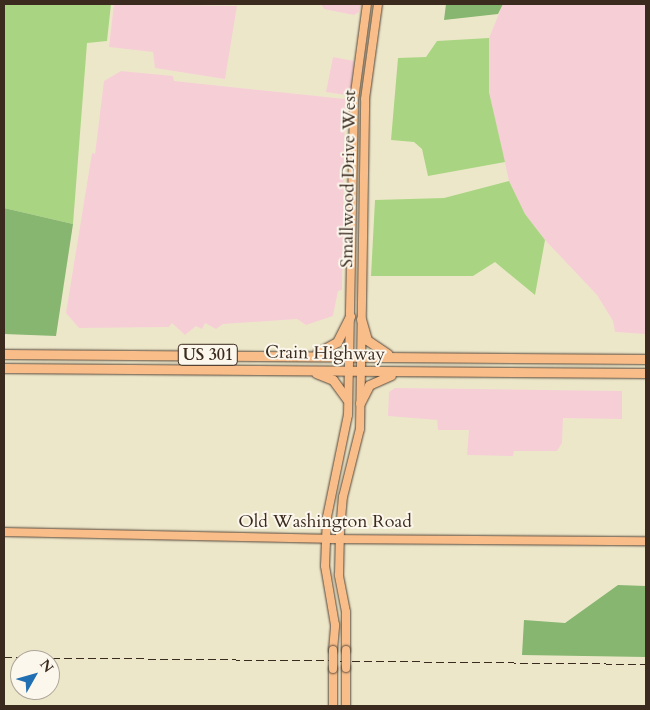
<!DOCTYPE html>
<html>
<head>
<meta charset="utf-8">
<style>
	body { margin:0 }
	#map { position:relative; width:650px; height:710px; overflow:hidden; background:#ede7ca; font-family:Cardo,serif }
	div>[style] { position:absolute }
	.built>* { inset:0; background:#f6cfd6 }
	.green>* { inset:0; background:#a9d582 }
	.forest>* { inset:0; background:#86b670 }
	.roads { filter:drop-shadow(0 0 1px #564638) drop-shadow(0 0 1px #564638) }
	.major>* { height:8px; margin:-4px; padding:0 4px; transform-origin:4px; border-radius:4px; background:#f8bd89 }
	.highway>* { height:9px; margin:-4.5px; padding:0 4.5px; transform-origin:4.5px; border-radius:4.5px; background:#f8bd89 }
	.rail>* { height:1px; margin-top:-0.5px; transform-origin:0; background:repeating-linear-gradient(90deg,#3b2a1e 0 8px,transparent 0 12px) }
	.bridges { filter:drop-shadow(0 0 1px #564638) drop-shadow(0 0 1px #564638) }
	.major-bridge>* { height:8px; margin:-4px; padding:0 4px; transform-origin:4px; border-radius:4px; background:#f8bd89 }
	span { translate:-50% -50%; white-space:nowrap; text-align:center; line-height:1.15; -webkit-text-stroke:4px #fbf7ec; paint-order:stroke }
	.shield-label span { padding:1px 4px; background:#fbf7ec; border:1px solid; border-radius:4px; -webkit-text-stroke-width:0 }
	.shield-label { font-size:16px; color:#3b2a1e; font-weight:700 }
	.street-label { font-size:18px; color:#3b2a1e }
	.frame { position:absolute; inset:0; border:5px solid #3b2a1e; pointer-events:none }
	.north { position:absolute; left:10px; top:650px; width:50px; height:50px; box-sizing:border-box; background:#fbf7ec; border:1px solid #aea59a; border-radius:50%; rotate:52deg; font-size:14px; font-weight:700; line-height:20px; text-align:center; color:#3b2a1e }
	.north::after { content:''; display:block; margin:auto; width:18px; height:22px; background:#1f6fb2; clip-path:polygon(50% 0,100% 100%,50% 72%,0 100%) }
</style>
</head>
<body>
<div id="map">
	<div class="built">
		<div style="clip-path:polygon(114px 4px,237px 6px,225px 79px,155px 68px,153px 52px,109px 47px)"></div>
		<div style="clip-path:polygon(321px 4px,361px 4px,359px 12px,354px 15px,324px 9px)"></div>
		<div style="clip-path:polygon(503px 4px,646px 4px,646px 334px,615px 332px,613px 321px,597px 295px,545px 240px,525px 214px,509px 181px,489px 92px,489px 38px)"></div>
		<div style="clip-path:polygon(333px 57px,354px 61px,351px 93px,346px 95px,326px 92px)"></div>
		<div style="clip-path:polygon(121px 71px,173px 76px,174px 81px,345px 99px,342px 290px,338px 291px,333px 316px,306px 325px,297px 319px,223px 324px,216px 329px,205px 323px,202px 329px,196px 326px,185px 335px,172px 323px,169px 327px,79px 328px,66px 313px,92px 153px,95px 154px,104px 81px)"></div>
		<div style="clip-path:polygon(395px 388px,622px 391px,622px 419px,563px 418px,562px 443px,557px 451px,514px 451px,513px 456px,467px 455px,469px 430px,438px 430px,437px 420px,388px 416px,389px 392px)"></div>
	</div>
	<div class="green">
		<div style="clip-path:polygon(4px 4px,111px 4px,107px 41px,87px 43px,73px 224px,4px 208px)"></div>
		<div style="clip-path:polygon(489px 38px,489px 92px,505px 162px,428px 176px,422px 149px,414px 142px,391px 140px,398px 58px,426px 57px,437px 41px)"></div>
		<div style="clip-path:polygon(509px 181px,525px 214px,545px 240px,535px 295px,495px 262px,473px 276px,371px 276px,375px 200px,444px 198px)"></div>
	</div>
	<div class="forest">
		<div style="clip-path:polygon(446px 4px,503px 4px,498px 14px,444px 20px)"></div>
		<div style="clip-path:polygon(4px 208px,73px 224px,56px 336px,4px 334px)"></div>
		<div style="clip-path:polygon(618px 585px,646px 586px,646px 657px,522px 655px,524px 620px,565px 623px)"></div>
	</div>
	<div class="roads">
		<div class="major">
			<div style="left:4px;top:532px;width:322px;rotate:1.2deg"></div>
			<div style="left:326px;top:539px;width:320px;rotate:0.4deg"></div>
			<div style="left:333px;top:650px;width:25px;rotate:-85deg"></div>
			<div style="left:335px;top:625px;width:60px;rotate:-99.6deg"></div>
			<div style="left:325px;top:566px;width:49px;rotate:-87.7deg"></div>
			<div style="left:327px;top:517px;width:104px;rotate:-78.4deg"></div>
			<div style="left:348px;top:415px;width:315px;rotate:-88.9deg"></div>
			<div style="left:354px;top:100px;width:97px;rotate:-82.3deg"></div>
			<div style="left:346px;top:650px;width:38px;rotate:-90deg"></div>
			<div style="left:346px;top:612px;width:38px;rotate:-101deg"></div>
			<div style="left:339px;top:575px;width:45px;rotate:-88.7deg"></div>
			<div style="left:340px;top:530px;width:33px;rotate:-85deg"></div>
			<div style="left:343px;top:497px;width:70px;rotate:-76deg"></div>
			<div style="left:360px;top:429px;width:330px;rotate:-89.1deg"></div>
			<div style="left:365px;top:99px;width:96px;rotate:-82.2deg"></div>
			<div style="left:346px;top:668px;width:38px;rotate:90deg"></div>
			<div style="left:333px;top:706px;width:37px;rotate:-90deg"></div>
		</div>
		<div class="highway">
			<div style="left:361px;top:319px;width:22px;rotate:74deg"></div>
			<div style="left:367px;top:340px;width:25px;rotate:34deg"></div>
			<div style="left:317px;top:353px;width:23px;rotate:-29deg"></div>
			<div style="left:337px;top:342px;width:29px;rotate:-63deg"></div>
			<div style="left:4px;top:354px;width:642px;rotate:0.45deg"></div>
			<div style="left:4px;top:368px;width:642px;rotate:0.45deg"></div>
			<div style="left:316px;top:373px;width:18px;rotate:22deg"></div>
			<div style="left:333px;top:380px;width:24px;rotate:54deg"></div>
			<div style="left:360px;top:403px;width:20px;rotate:-63deg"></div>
			<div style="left:369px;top:385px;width:24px;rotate:-24deg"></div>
		</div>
	</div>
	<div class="rail">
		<div style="left:4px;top:657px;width:642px;rotate:0.62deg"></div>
	</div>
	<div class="bridges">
		<div class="major-bridge">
			<div style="left:346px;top:668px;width:18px;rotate:-90deg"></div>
			<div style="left:333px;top:669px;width:19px;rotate:-90deg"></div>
		</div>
	</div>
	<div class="shield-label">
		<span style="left:208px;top:355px">US 301</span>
	</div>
	<div class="street-label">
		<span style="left:349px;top:179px;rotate:-89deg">Smallwood Drive West</span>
		<span style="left:325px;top:354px;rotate:1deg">Crain Highway</span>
		<span style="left:325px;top:522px">Old Washington Road</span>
	</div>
	<div class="frame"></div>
	<div class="north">N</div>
</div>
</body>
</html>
